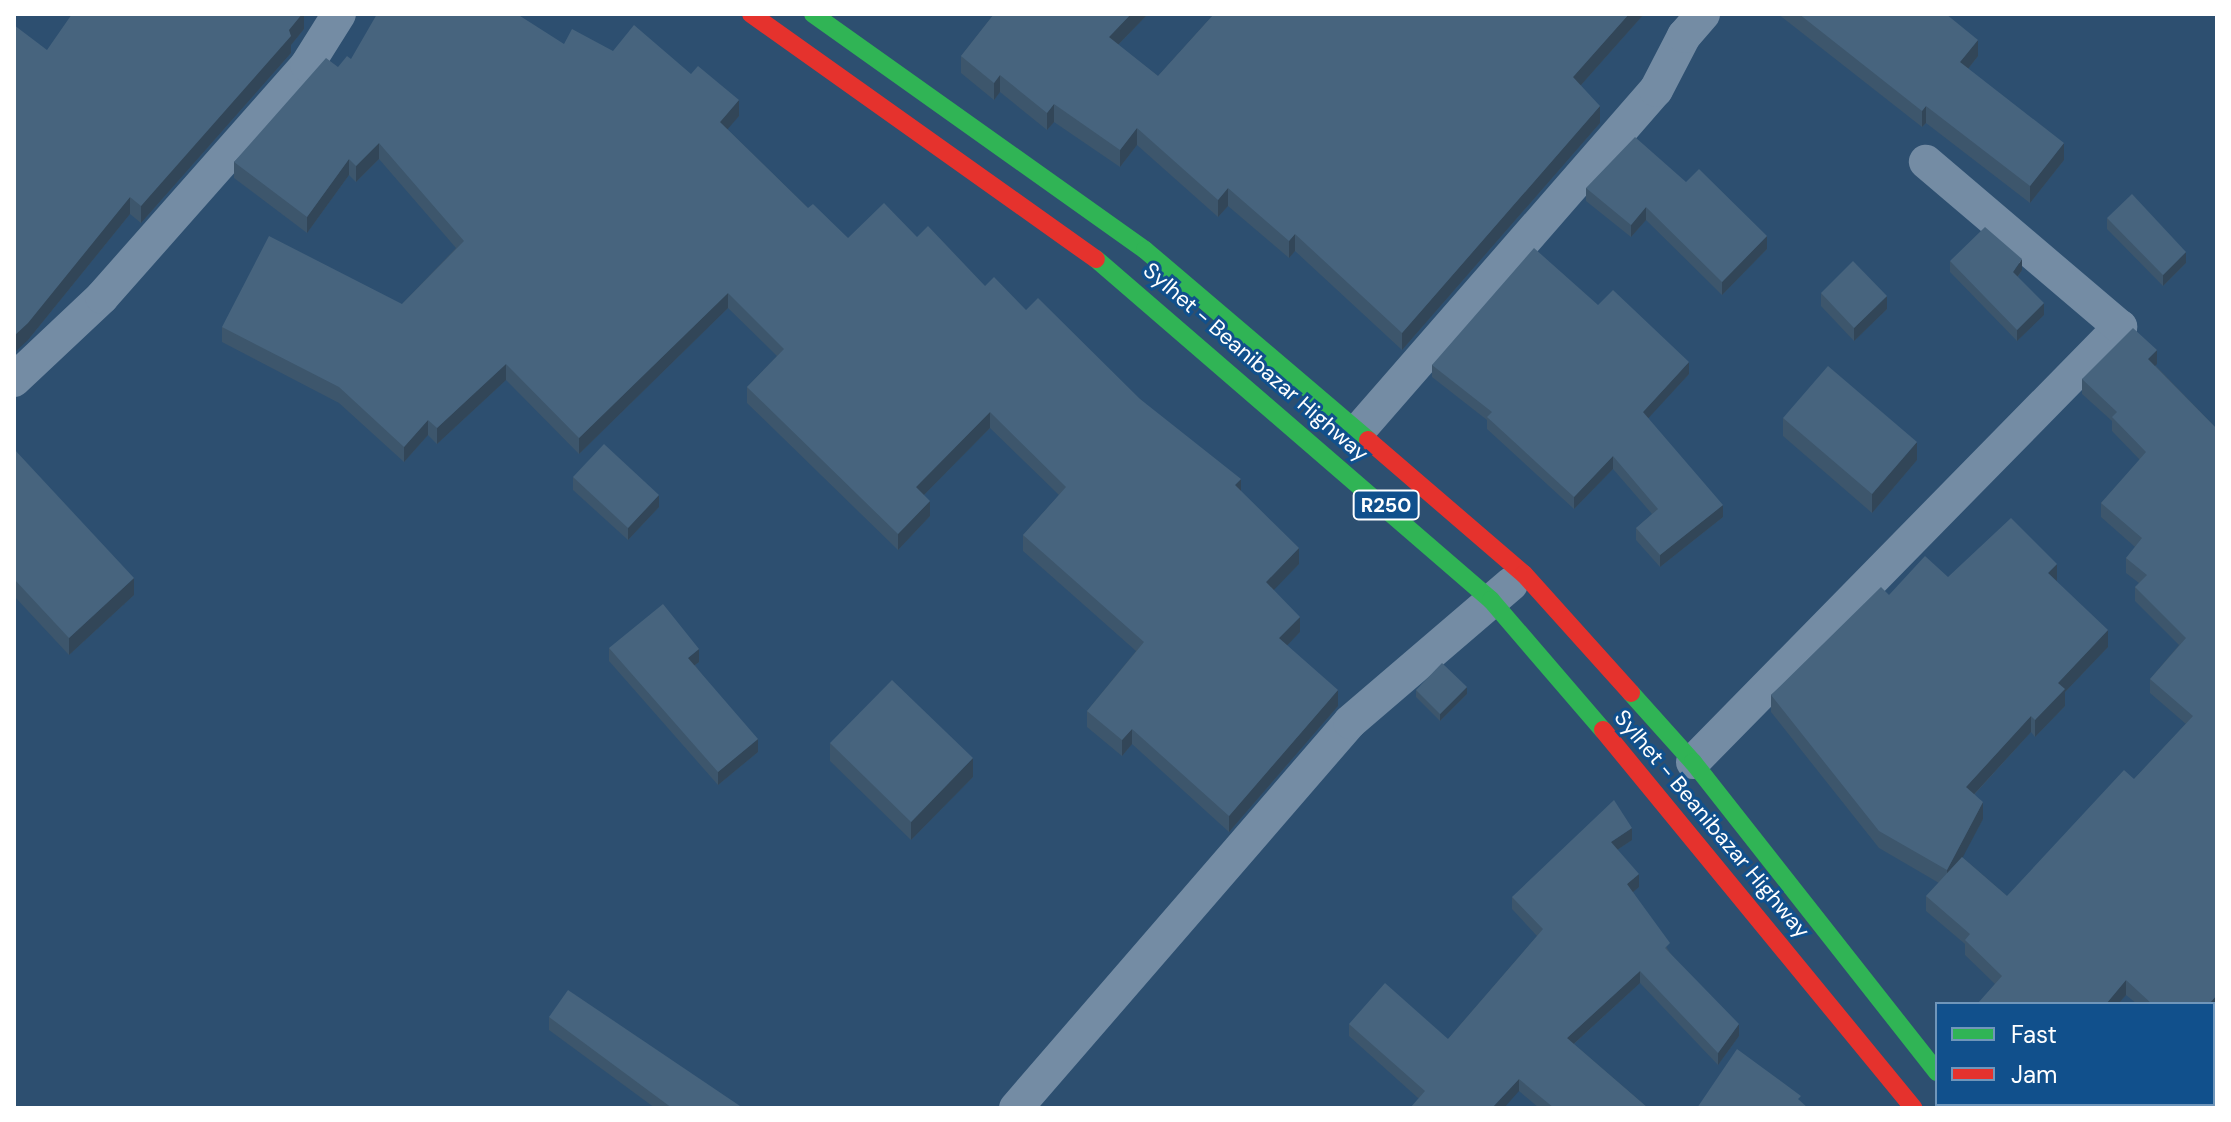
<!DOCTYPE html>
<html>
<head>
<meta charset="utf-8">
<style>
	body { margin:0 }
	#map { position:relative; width:2231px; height:1122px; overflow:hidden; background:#2d4f70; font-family:"DM Sans",sans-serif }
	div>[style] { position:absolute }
	.street>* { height:34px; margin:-17px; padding:0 17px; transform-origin:17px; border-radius:17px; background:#748ca4 }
	.fast>* { height:18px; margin:-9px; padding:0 9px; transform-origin:9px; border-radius:9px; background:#30b455 }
	.jam>* { height:18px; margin:-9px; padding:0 9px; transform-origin:9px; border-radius:9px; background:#e5322d }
	.wall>* { inset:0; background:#3d566c }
	.shaded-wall>* { inset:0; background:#324658 }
	.building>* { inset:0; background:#47647e }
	span { translate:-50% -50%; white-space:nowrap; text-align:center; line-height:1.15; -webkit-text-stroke:6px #11508c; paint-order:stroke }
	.shield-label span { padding:2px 6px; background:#11508c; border:2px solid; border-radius:6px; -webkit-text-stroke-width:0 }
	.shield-label { font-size:20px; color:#fff; font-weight:700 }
	.street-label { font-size:22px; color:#fff }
	.frame { position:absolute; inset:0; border:16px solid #fff; pointer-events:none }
	.legend { position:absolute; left:1935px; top:1002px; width:280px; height:104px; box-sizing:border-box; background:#11508c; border:2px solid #7096ba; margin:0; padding:10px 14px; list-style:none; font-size:24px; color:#fff }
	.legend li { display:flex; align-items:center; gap:16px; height:40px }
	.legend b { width:40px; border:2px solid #7096ba }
</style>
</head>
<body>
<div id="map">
	<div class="street">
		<div style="left:14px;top:380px;width:121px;rotate:-43.3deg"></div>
		<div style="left:102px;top:297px;width:310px;rotate:-48.5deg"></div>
		<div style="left:307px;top:65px;width:60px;rotate:-57.9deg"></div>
		<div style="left:1360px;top:429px;width:450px;rotate:-48.9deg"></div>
		<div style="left:1656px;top:90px;width:61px;rotate:-62.6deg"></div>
		<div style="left:1684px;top:36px;width:29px;rotate:-49deg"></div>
		<div style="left:1693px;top:762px;width:610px;rotate:-45.53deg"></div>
		<div style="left:2120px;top:327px;width:255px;rotate:-139.6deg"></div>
		<div style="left:1016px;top:1108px;width:510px;rotate:-49.13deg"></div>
		<div style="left:1350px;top:722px;width:212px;rotate:-40.6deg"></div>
	</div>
	<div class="fast">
		<div style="left:813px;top:14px;width:407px;rotate:35.4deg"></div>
		<div style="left:1145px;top:250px;width:293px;rotate:40.4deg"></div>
		<div style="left:1096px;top:259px;width:522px;rotate:40.8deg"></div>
		<div style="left:1491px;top:600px;width:172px;rotate:49.3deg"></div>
		<div style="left:1631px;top:693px;width:93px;rotate:48.1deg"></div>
		<div style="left:1693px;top:762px;width:395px;rotate:51.8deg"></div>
		<div style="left:1962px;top:1104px;width:5px;rotate:53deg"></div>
	</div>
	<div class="jam">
		<div style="left:751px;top:14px;width:423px;rotate:35.4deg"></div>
		<div style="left:1368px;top:440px;width:206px;rotate:40.7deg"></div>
		<div style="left:1524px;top:574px;width:160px;rotate:48deg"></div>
		<div style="left:1603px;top:730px;width:489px;rotate:50.6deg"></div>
	</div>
	<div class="wall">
		<div style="clip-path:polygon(304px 14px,304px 29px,291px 45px,291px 53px,141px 223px,130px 214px,28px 340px,47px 50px)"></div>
		<div style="clip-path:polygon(994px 14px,1148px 14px,1118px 45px,1158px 76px,1214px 14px,1644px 14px,1581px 85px,1600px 123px,1402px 350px,1295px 251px,1289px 258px,1228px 206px,1218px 217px,1137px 145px,1120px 167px,1054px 122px,1047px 130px,1000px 92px,994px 100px,961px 73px,961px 56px)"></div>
		<div style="clip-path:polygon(1778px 14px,1946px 14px,1978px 56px,1968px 69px,2064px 160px,2030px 203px,1926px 123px,1922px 127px)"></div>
		<div style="clip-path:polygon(564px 44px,613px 51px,739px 116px,727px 129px,808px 208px,848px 238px,917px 237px,985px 286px,1026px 310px,1140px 399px,1241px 491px,1299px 564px,1273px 590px,1300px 632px,1287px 645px,1338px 706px,1229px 832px,1132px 744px,1122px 756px,1087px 727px,1087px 711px,1136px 651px,1023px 551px,1023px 535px,1059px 495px,990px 428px,924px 495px,930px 516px,898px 550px,747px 403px,747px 387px,777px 356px,728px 308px,579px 454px,506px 380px,437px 444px,428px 435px,404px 462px,339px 403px,222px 342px,222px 327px,402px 304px,456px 248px,379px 159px,356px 182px,349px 175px,307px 233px,234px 178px,234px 162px,338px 67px,351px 59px)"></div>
		<div style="clip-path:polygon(1686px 182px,1767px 249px,1722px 295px,1646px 220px,1631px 237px,1586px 201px,1586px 188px)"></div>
		<div style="clip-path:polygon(2107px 218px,2186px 263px,2163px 286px,2107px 229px)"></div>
		<div style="clip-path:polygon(1950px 261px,2022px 270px,2018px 277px,2044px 315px,2017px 341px,1950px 272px)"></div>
		<div style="clip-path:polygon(1821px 293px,1887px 309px,1854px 341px,1821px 306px)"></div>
		<div style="clip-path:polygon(1598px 305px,1689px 374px,1648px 418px,1723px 517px,1660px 567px,1636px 540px,1636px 528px,1652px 514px,1613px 469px,1574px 509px,1487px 429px,1487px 420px,1432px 377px,1432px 365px)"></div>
		<div style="clip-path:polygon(2157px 364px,2155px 365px,2217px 429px,2213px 1004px,2137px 1004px,2126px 995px,2118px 1004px,1978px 1004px,1995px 984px,1965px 955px,1965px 944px,1926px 911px,1926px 896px,1939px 883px,1879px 848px,1771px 712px,1771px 695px,1889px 595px,1948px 577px,2108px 647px,2065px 692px,2065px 706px,2035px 737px,2031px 732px,1975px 794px,1983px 819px,1962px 857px,2007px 896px,2134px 779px,2186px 724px,2150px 693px,2150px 679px,2179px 645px,2135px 601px,2135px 587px,2139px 583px,2126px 573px,2126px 558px,2135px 547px,2101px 517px,2101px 503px,2140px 460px,2112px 431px,2112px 421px,2082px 394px,2082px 379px)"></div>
		<div style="clip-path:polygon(1783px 418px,1917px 460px,1872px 513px,1783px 436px)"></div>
		<div style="clip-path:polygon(14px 449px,134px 595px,69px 655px,14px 596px)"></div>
		<div style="clip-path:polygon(573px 477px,659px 507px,628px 540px,573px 490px)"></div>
		<div style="clip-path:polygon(609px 648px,699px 662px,695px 665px,758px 752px,718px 785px,609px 661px)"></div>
		<div style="clip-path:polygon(1416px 690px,1467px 694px,1440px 721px,1416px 697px)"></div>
		<div style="clip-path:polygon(830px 743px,973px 777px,911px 840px,830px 761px)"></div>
		<div style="clip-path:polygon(1632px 840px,1617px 850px,1639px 887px,1633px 892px,1670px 953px,1739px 1036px,1718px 1065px,1640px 983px,1574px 1044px,1648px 1108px,1539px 1108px,1519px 1091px,1418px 1098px,1349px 1036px,1349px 1024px,1448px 1039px,1537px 936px,1512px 909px,1512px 897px)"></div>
		<div style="clip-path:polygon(549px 1017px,743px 1108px,655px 1108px,549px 1030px)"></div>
		<div style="clip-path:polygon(2036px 1104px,2146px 1104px,2150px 1108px,2040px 1108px)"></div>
	</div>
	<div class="shaded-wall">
		<div style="clip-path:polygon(302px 14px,304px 14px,304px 29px,291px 45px,291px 53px,141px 223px,141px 206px)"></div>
		<div style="clip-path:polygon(1131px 14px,1148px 14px,1109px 54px,1109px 37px)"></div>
		<div style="clip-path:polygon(1629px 14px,1644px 14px,1573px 94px,1573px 77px)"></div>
		<div style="clip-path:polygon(1978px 40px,1978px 56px,1960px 79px,1960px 62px)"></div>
		<div style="clip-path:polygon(1000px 75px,1000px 92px,994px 100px,994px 83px)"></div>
		<div style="clip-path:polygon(739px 100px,739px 116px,720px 138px,720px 122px)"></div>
		<div style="clip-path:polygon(1054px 104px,1054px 122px,1047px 130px,1047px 113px)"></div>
		<div style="clip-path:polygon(1600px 106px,1600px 123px,1402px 350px,1402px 333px)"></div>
		<div style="clip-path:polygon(1926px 106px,1926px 123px,1922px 127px,1922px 111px)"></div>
		<div style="clip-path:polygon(1137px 128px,1137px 145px,1120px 167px,1120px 150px)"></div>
		<div style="clip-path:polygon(379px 143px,379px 159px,356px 182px,356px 166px)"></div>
		<div style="clip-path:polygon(2064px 143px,2064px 160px,2030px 203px,2030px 186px)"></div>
		<div style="clip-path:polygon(349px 159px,349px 175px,307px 233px,307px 217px)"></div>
		<div style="clip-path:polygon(1228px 188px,1228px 206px,1218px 217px,1218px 200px)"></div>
		<div style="clip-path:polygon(130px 197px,130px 214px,28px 340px,14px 353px,14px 336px)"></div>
		<div style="clip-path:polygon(1646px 207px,1646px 220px,1631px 237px,1631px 225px)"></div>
		<div style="clip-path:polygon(1295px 234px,1295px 251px,1289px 258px,1289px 241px)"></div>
		<div style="clip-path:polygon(1767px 236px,1767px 249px,1722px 295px,1722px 282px)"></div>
		<div style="clip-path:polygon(2186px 252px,2186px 263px,2163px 286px,2163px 275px)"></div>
		<div style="clip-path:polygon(2022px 259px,2022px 270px,2013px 283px,2013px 272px)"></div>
		<div style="clip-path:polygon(728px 293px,728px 308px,579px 454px,579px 438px)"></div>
		<div style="clip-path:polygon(1887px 296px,1887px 309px,1854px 341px,1854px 328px)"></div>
		<div style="clip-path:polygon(2044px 303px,2044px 315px,2017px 341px,2017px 330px)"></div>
		<div style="clip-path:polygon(2157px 350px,2157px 364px,2148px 373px,2148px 359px)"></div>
		<div style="clip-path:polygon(1689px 362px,1689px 374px,1643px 424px,1643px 412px)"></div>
		<div style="clip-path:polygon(506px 364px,506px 380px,437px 444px,437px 428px)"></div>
		<div style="clip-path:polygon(990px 412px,990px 428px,916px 503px,916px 487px)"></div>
		<div style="clip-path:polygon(428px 420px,428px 435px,404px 462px,404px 447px)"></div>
		<div style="clip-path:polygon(1917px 442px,1917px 460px,1872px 513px,1872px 494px)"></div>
		<div style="clip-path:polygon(1613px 456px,1613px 469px,1574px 509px,1574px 497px)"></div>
		<div style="clip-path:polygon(1241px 479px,1241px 494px,1235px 485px)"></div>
		<div style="clip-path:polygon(659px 495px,659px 507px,628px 540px,628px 528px)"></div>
		<div style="clip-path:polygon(930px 501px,930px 516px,898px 550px,898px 534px)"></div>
		<div style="clip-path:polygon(1723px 505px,1723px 517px,1660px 567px,1660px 555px)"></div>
		<div style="clip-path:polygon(1299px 548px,1299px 564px,1266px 598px,1266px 582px)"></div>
		<div style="clip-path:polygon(2057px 564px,2057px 581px,2048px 573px)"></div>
		<div style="clip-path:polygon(134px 578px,134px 595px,69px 655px,69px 638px)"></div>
		<div style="clip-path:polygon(1300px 617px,1300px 632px,1279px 654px,1279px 638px)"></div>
		<div style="clip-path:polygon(2108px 630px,2108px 647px,2065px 692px,2065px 706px,2035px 737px,2035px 720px,2058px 683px)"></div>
		<div style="clip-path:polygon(699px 649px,699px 662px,688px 670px,688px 658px)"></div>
		<div style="clip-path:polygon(1467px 687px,1467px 694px,1440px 721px,1440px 714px)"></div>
		<div style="clip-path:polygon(1338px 690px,1338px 706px,1229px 832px,1229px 816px)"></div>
		<div style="clip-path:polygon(2031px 716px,2031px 732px,1966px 803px,1966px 787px)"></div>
		<div style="clip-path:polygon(1132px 729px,1132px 744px,1122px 756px,1122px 740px)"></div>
		<div style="clip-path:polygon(758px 739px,758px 752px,718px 785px,718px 772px)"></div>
		<div style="clip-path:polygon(973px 758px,973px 777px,911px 840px,911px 822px)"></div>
		<div style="clip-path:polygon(1983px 802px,1983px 819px,1947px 887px,1947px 870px)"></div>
		<div style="clip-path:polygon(1632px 828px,1632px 840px,1611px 854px,1611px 842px)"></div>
		<div style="clip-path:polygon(1639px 874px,1639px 887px,1627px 897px,1627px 884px)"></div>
		<div style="clip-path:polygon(1640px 971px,1640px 983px,1567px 1050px,1567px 1038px)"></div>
		<div style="clip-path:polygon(2126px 980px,2126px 995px,2118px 1004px,2106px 1004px)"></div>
		<div style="clip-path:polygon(2217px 995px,2217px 1010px,2213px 1014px,2213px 1004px,2209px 1004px)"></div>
		<div style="clip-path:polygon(1739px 1024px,1739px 1036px,1718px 1065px,1718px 1053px)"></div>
		<div style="clip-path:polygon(1519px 1079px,1519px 1091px,1504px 1108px,1492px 1108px)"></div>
	</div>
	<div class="building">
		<div style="clip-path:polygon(72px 14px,302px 14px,289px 30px,291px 36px,141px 206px,130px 197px,28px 323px,14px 336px,14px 25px,47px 50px)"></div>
		<div style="clip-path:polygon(377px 14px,517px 14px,564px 44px,572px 29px,613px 51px,634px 25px,691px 74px,698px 66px,739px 100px,720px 122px,808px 208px,813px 204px,848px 238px,884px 203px,917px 237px,928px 226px,985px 286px,994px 277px,1026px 310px,1038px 298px,1140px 399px,1241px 479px,1235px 485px,1299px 548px,1266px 582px,1300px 617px,1279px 638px,1338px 690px,1229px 816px,1132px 729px,1122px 740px,1087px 711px,1144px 642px,1023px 535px,1066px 487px,990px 412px,916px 487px,930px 501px,898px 534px,747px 387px,784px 349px,728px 293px,579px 438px,506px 364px,437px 428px,428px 420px,404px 447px,339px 387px,222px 327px,269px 236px,402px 304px,464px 241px,379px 143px,356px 166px,349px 159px,307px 217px,234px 162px,326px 58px,338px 67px,347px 56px,351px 59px)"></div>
		<div style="clip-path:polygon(994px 14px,1131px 14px,1109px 37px,1158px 76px,1214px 14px,1629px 14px,1573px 77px,1600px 106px,1402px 333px,1295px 234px,1289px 241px,1228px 188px,1218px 200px,1137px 128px,1120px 150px,1054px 104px,1047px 113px,1000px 75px,994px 83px,961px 56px)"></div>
		<div style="clip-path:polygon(1799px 14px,1946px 14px,1978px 40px,1960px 62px,2064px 143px,2030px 186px,1926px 106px,1922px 111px)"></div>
		<div style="clip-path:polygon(1635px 137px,1686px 182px,1699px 169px,1767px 236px,1722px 282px,1646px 207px,1631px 225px,1586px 188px)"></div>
		<div style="clip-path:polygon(2132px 194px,2186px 252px,2163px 275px,2107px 218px)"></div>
		<div style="clip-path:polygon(1985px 227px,2022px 259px,2013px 272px,2044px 303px,2017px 330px,1950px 261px)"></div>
		<div style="clip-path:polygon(1534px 248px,1598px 305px,1613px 290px,1689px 362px,1643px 412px,1723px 505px,1660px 555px,1636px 528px,1658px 509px,1613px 456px,1574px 497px,1487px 417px,1492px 412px,1432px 365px)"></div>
		<div style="clip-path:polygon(1853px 261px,1887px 296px,1854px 328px,1821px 293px)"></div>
		<div style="clip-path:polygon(2133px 328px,2157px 350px,2148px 359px,2217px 429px,2217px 995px,2209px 1004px,2152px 1004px,2126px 980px,2106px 1004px,1980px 1004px,1978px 1003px,2002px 976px,1965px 940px,1970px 934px,1926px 896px,1962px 857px,2007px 896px,2124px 770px,2134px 779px,2193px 716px,2150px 679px,2186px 638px,2135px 587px,2147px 575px,2126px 558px,2142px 538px,2101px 503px,2146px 452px,2112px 417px,2117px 412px,2082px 379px)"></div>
		<div style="clip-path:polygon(1828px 366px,1917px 442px,1872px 494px,1783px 418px)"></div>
		<div style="clip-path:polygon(604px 444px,659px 495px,628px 528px,573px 477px)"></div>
		<div style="clip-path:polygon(14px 449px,134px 578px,69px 638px,14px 579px)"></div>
		<div style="clip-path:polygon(2011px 518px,2057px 564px,2048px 573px,2108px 630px,2058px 683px,2065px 689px,2035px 720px,2031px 716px,1966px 787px,1983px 802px,1947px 870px,1879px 831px,1771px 695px,1881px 587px,1889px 595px,1925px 556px,1948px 577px)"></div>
		<div style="clip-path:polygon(663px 604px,699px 649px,688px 658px,758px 739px,718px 772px,609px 648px)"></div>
		<div style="clip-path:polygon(1442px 663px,1467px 687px,1440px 714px,1416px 690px)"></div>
		<div style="clip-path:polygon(892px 680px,973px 758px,911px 822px,830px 743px)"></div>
		<div style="clip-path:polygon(1614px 800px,1632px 828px,1611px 842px,1639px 874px,1627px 884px,1670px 943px,1665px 948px,1739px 1024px,1718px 1053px,1640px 971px,1567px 1038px,1648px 1108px,1554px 1108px,1519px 1079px,1492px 1108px,1410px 1108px,1425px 1091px,1349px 1024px,1385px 983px,1448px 1039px,1543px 929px,1512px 897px)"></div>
		<div style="clip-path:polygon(568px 990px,743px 1108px,672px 1108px,549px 1017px)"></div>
		<div style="clip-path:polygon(2213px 1017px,2217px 1020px,2217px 1108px,2164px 1108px,2168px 1104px,2213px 1104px)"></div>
		<div style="clip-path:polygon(1737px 1049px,1801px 1096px,1798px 1099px,1808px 1108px,1697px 1108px)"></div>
		<div style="clip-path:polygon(2050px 1104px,2146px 1104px,2150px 1108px,2055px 1108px)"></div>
	</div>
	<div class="shield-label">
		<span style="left:1386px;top:505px">R250</span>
	</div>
	<div class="street-label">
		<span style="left:1256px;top:362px;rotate:41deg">Sylhet - Beanibazar Highway</span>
		<span style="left:1712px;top:824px;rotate:50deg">Sylhet - Beanibazar Highway</span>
	</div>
	<div class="frame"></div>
	<ul class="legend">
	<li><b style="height:10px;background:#30b455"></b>Fast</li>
	<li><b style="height:10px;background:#e5322d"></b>Jam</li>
	</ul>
</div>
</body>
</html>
